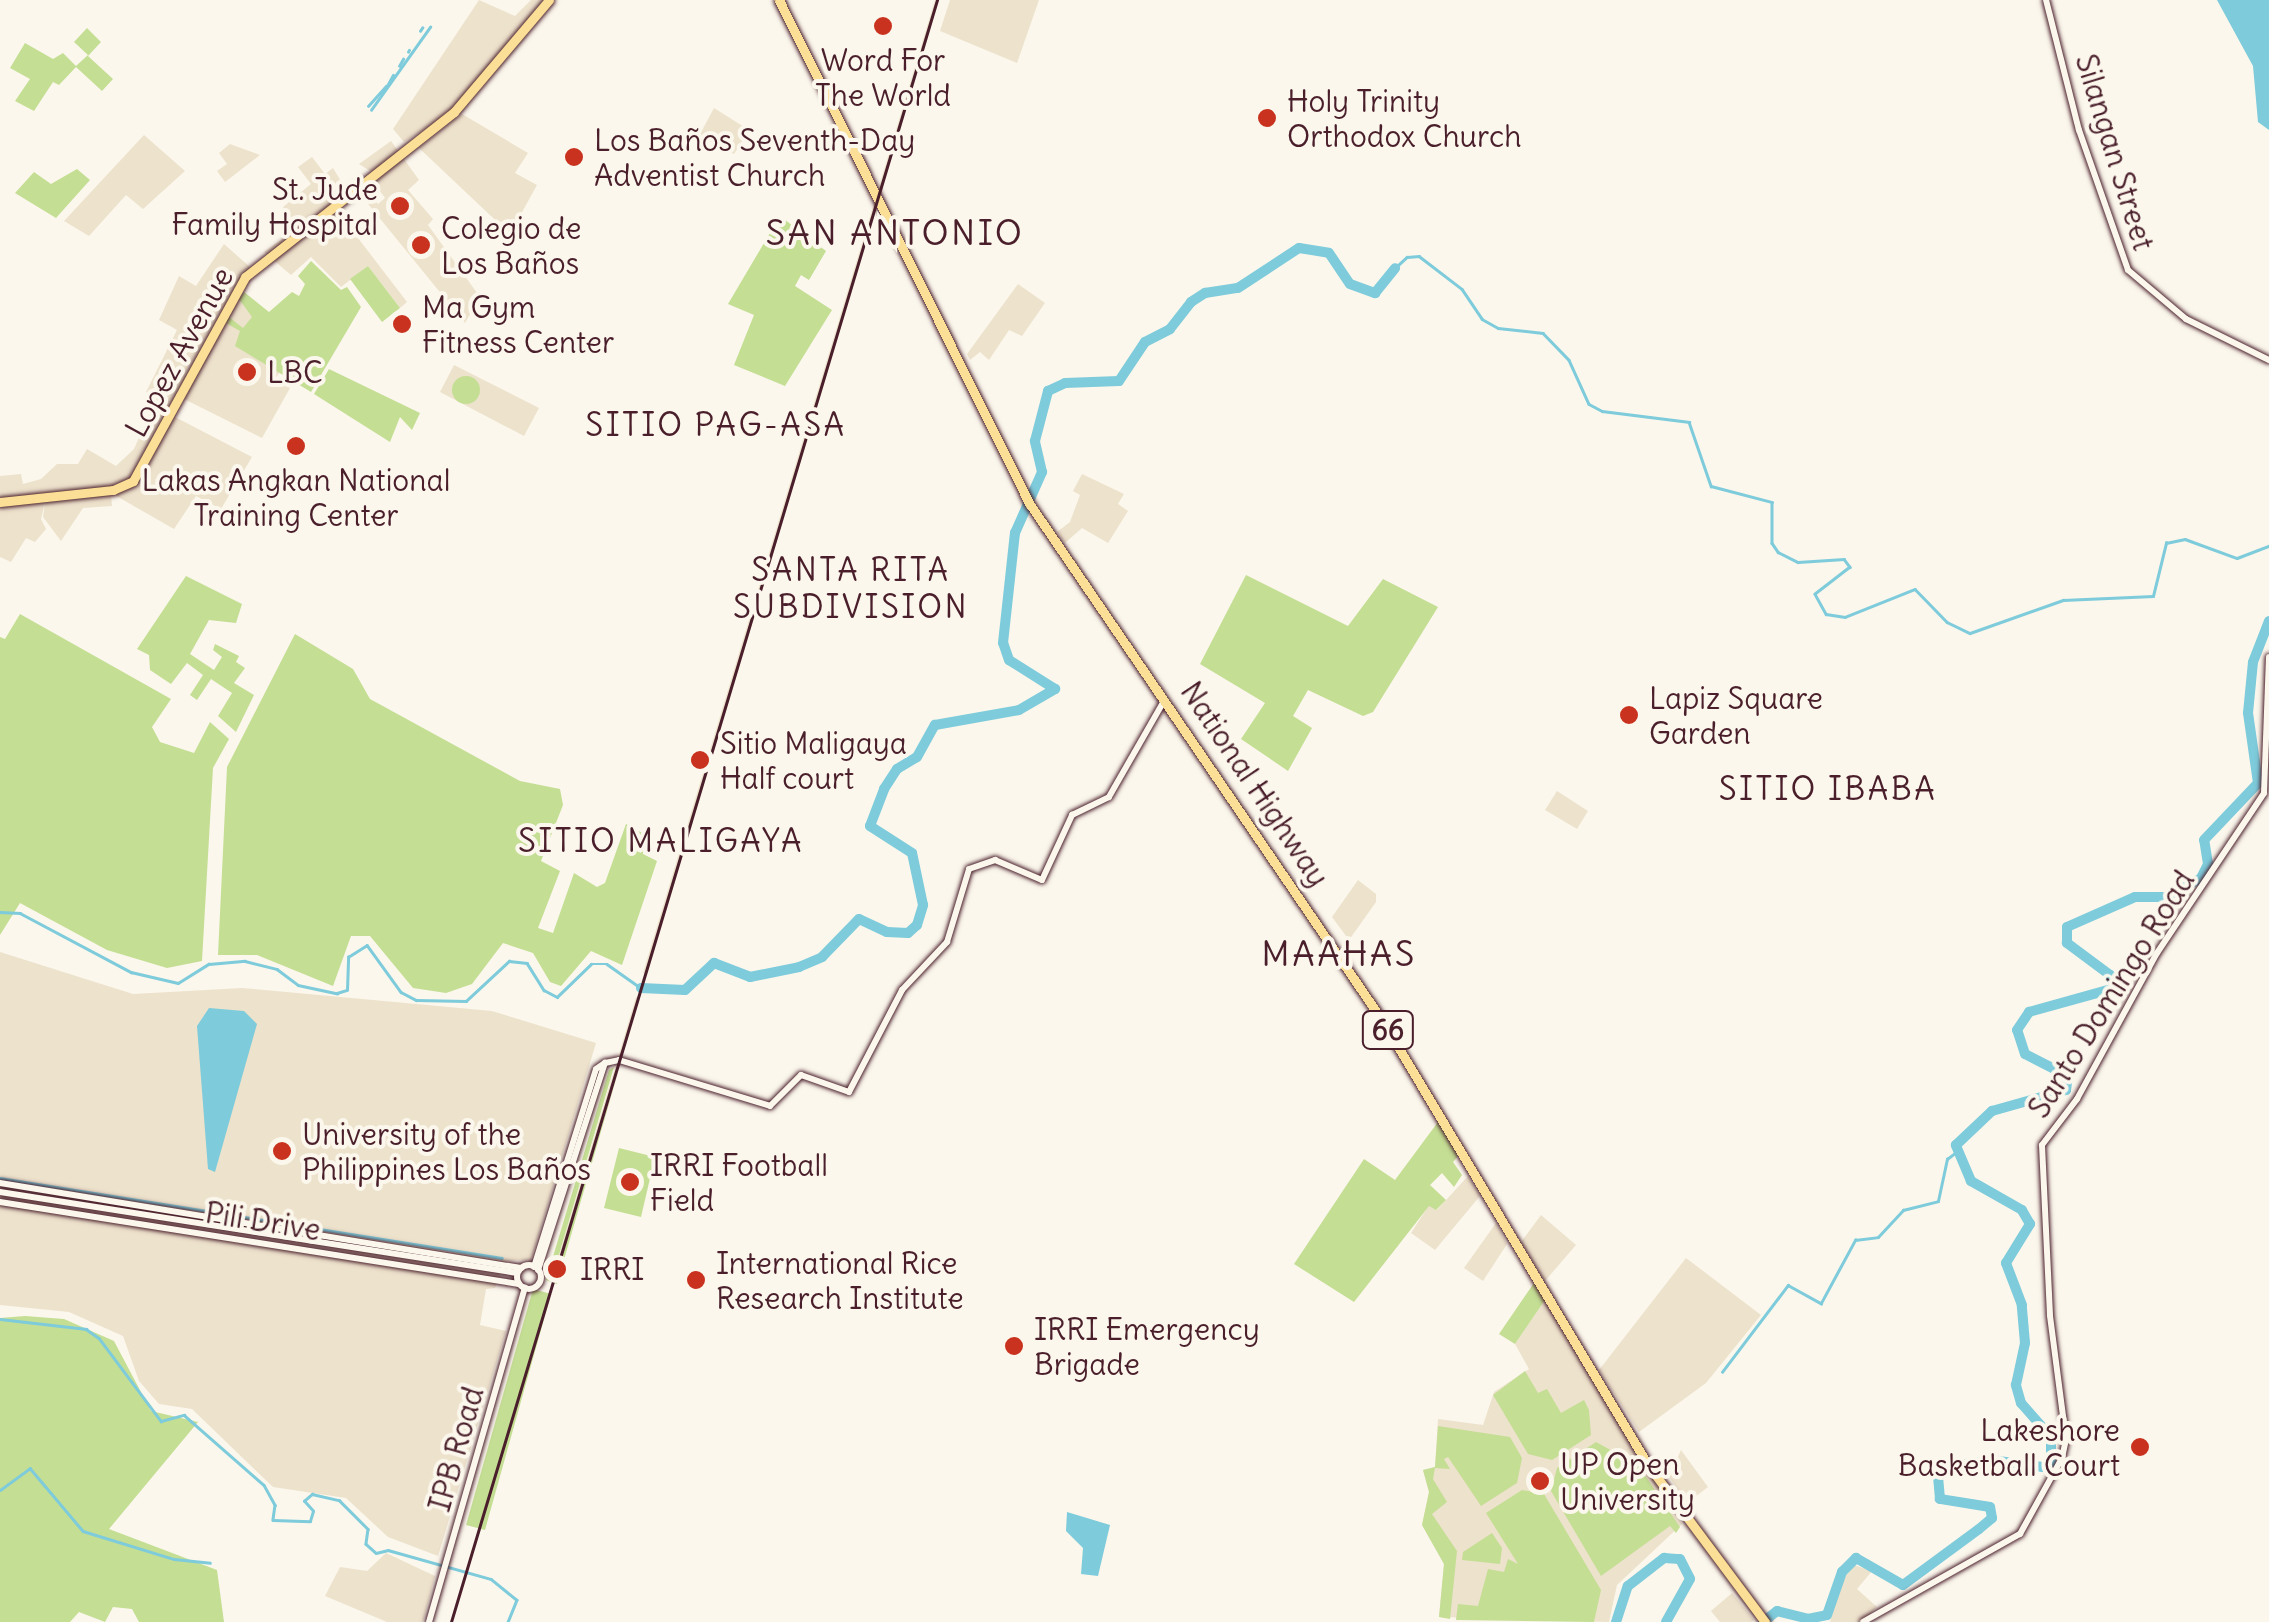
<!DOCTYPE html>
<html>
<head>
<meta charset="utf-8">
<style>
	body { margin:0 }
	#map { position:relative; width:2269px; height:1622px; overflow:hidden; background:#fbf7ec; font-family:Delius,sans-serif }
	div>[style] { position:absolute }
	.built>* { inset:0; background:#ede2cc }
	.green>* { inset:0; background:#c4de94 }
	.round { border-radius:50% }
	.water>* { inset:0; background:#7dcbdb }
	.stream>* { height:2.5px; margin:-1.25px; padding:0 1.25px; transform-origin:1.25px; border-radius:1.25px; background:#7dcbdb }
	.river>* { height:10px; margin:-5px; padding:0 5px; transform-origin:5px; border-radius:5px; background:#7dcbdb }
	.roads { filter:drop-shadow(0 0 2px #4a1f2b) drop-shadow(0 0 2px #4a1f2b) }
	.minor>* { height:6px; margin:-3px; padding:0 3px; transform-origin:3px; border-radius:3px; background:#fbf7ec }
	.minor>.ring { margin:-3px; padding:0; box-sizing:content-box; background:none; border:6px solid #fbf7ec; border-radius:50% }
	.major>* { height:9px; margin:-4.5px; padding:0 4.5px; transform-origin:4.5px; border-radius:4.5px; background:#fbdf96 }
	.rail>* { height:2.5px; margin:-1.25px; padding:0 1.25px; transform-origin:1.25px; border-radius:1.25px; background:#4a1f2b }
	.dots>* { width:28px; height:28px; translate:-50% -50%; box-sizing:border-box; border:5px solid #fbf7ec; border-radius:50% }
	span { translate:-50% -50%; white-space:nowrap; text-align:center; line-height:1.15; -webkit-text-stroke:8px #fbf7ec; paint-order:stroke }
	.shield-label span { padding:2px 8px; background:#fbf7ec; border:2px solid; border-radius:8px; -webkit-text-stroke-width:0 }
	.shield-label { font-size:28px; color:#4a1f2b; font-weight:700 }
	.poi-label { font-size:30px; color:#4a1f2b }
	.left { translate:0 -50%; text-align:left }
	.right { translate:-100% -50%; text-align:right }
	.street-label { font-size:30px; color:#4a1f2b }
	.neighbourhood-label { font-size:32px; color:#4a1f2b; letter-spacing:2.5px }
	.quarter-label { font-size:35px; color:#4a1f2b; letter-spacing:2.5px }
</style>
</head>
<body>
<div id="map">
	<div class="built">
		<div style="clip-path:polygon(479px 0,515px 16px,531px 0,543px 0,455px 110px,404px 142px,393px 129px)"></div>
		<div style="clip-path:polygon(935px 0,939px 0,647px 975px,643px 973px)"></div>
		<div style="clip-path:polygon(950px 0,1039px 0,1017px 63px,940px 31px)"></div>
		<div style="clip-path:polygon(714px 108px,749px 130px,734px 154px,699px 136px)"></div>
		<div style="clip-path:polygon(462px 114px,528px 153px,515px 173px,537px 185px,510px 234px,419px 148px)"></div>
		<div style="clip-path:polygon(144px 135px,185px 171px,143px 209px,126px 195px,89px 236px,64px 221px)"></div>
		<div style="clip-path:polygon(391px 141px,419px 180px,408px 190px,433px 219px,428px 225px,480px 297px,465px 323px,360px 194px,366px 189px,378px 204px,385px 198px,374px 183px,380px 177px,359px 164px)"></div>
		<div style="clip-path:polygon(230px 144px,260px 155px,225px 182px,217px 171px,227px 164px,219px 153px)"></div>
		<div style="clip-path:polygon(312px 157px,325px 174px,333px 168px,347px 191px,332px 204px,407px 302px,400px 308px,368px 266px,341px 287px,311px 257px,291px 275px,264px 252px,298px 227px,283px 207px,311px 184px,298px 167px)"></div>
		<div style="clip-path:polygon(224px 244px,250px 267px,233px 290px,298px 339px,275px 380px,290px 388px,262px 438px,184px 399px,175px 417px,252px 457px,221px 509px,196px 496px,174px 529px,111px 493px,112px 506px,83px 508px,61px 541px,43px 517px,45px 502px,41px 519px,46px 529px,35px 542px,26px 538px,11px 562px,0 557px,0 476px,21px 474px,23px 484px,41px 479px,57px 464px,78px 464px,87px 449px,116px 466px,134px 449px,156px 399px,146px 392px,177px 330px,159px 320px,179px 276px,196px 286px)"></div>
		<div style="clip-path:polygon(1018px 284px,1045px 303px,1022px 336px,1009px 330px,989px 360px,980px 352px,970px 360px,967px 354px)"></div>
		<div style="clip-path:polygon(454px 365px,539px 408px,524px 436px,440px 392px)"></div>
		<div style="clip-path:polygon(1082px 474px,1124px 494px,1118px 504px,1128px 511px,1108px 543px,1082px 528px,1065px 543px,1057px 532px,1070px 522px,1080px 495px,1073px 491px)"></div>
		<div style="clip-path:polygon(1557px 791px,1588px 811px,1577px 829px,1545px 810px)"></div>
		<div style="clip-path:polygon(1358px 880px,1376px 894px,1376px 902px,1349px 940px,1332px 917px)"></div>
		<div style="clip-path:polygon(0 952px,133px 994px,242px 988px,492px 1011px,596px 1043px,531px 1260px,505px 1261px,495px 1288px,486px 1289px,480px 1325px,506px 1331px,438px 1556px,388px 1537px,346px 1498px,273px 1487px,192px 1409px,159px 1404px,139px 1381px,123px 1336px,69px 1312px,0 1305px)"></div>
		<div style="clip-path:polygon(636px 997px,640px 998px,554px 1283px,551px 1282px)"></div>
		<div style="clip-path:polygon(1468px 1176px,1480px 1196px,1435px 1250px,1411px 1233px,1429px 1205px,1437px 1210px)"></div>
		<div style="clip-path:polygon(1541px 1215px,1576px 1245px,1545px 1281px,1521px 1242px)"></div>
		<div style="clip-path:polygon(1496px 1223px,1507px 1244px,1483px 1281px,1464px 1268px)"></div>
		<div style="clip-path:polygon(1686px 1258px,1761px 1315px,1706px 1383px,1639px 1432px,1599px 1370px)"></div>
		<div style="clip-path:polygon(1545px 1300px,1682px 1524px,1617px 1585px,1609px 1622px,1439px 1617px,1444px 1564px,1422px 1525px,1429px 1492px,1423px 1470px,1435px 1467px,1438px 1419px,1483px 1425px,1494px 1392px,1529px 1369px,1515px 1344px)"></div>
		<div style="clip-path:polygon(1681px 1450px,1708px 1487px,1687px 1503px,1669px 1477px)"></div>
		<div style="clip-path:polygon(386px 1553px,435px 1576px,423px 1622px,387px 1622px,325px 1596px,340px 1567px,367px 1571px)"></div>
		<div style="clip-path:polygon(1854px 1565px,1872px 1571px,1857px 1589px,1877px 1607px,1860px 1622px,1830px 1622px,1841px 1582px)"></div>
		<div style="clip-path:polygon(1732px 1593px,1754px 1620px,1752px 1622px,1720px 1622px,1711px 1611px)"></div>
	</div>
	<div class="green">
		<div style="clip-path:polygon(87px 28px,101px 42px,88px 56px,113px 79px,102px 91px,76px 67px,59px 85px,53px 82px,34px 111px,15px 101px,30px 79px,10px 68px,25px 43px,53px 59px,63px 53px,76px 66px,88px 55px,74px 42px)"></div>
		<div style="clip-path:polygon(77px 169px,90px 180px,56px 218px,15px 193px,34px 172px,51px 184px)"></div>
		<div style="clip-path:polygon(780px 216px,826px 251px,809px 280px,801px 275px,795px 286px,832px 310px,785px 386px,734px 365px,754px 315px,728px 304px)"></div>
		<div style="clip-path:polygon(311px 261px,341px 290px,347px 287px,361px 307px,311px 392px,235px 346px,240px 331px,226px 323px,229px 317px,243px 328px,252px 317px,239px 299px,244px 292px,269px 312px,292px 292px,299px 296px,305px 284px,298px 276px)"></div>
		<div style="clip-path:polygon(368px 266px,400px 308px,382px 322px,350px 279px)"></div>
		<div style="clip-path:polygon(329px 369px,420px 413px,412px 430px,400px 417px,390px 442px,314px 394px)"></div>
		<div class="round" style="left:452px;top:376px;width:28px;height:28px"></div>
		<div style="clip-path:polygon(1246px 575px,1348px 626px,1383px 579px,1438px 607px,1373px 712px,1363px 716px,1308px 690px,1293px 716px,1312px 728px,1288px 771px,1241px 739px,1265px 703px,1200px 664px)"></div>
		<div style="clip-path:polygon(186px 576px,242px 604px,236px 623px,209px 620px,190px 654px,214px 670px,222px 657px,213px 650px,215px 644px,239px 656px,236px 662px,245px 668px,234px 683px,254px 695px,236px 732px,218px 716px,232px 693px,211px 679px,197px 700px,190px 695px,203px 675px,187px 663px,171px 684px,150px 670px,149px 655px,137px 649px)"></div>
		<div style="clip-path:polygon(20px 614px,171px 699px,152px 727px,160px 742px,194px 753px,210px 722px,229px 739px,213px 768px,202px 961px,167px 968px,107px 950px,20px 903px,0 935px,0 637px,5px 639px)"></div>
		<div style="clip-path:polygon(295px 634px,353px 669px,370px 699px,520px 781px,560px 789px,563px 805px,541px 861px,560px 871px,538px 928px,553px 933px,574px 873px,597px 887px,605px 883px,626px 824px,644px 834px,643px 854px,657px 861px,622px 965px,591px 951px,561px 986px,550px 982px,533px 953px,503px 943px,472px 984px,446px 993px,413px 988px,370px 936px,351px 936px,333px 986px,257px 955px,218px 955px,227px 767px)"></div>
		<div style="clip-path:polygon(614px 1067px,551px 1282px,546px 1280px,609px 1070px)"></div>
		<div style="clip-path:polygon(619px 1069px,557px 1284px,554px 1283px)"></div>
		<div style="clip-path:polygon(1438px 1122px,1459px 1155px,1453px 1162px,1462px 1175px,1454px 1187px,1442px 1173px,1430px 1185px,1446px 1200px,1436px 1210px,1429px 1206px,1354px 1302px,1294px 1264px,1364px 1159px,1395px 1180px)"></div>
		<div style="clip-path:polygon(619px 1148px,655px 1157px,641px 1217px,604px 1208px)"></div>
		<div style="clip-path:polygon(1536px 1280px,1545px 1300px,1515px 1344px,1499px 1334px)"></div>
		<div style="clip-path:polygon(533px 1289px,551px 1294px,485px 1530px,466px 1525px)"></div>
		<div style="clip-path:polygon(25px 1316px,64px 1319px,114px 1341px,151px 1411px,198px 1422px,109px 1529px,217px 1570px,224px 1622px,139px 1622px,132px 1609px,113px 1607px,105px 1622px,79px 1612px,70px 1622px,0 1622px,0 1318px)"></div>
		<div style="clip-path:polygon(1525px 1371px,1538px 1393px,1547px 1389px,1561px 1413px,1584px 1400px,1589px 1410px,1591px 1435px,1552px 1460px,1528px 1454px,1493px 1395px)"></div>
		<div style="clip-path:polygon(1438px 1426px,1510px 1437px,1522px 1458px,1517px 1483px,1481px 1506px,1448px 1457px,1444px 1459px,1450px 1469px,1435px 1468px,1433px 1479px,1447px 1502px,1432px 1514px,1457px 1551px,1450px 1619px,1439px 1617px,1444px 1564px,1422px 1525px,1429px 1492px,1423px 1470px,1435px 1467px)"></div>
		<div style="clip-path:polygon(1596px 1442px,1638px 1465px,1680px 1527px,1676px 1533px,1670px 1526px,1601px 1576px,1551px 1491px,1557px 1468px)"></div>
		<div style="clip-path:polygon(1522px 1490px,1544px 1494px,1601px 1590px,1594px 1622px,1456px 1620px,1458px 1604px,1478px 1606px,1488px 1569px,1504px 1572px,1508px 1559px,1518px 1564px,1486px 1513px)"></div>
		<div style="clip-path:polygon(1492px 1533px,1502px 1548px,1500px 1564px,1462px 1560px,1463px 1552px)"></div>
	</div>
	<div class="water">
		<div style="clip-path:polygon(2217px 0,2269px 0,2269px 130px,2258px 122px,2253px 66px)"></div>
		<div style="clip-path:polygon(209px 1008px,244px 1011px,257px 1024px,215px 1172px,208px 1169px,197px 1026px)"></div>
		<div style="clip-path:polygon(1067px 1512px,1110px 1525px,1098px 1576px,1081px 1574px,1083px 1548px,1066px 1531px)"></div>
	</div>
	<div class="stream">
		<div style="left:420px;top:31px;width:4px;rotate:-56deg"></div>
		<div style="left:408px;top:52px;width:2px;rotate:-63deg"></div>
		<div style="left:399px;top:66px;width:8px;rotate:-60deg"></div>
		<div style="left:388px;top:84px;width:10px;rotate:-61deg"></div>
		<div style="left:368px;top:106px;width:27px;rotate:-48deg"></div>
		<div style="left:371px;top:110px;width:102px;rotate:-54.6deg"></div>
		<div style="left:1395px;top:268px;width:16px;rotate:-43deg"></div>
		<div style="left:1407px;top:257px;width:12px;rotate:-5deg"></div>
		<div style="left:1419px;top:256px;width:54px;rotate:37.5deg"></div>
		<div style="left:1462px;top:289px;width:36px;rotate:56deg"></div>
		<div style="left:1482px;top:319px;width:18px;rotate:29deg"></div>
		<div style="left:1498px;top:328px;width:45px;rotate:6.3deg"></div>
		<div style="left:1543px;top:333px;width:37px;rotate:46deg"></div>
		<div style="left:1569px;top:360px;width:48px;rotate:65.6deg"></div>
		<div style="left:1589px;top:404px;width:15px;rotate:28deg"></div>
		<div style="left:1602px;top:411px;width:88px;rotate:7.2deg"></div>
		<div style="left:1689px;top:422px;width:68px;rotate:71deg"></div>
		<div style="left:1711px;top:486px;width:63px;rotate:14.7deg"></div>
		<div style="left:1772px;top:502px;width:41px;rotate:90deg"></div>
		<div style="left:1772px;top:543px;width:11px;rotate:56deg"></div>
		<div style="left:1778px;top:552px;width:22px;rotate:27deg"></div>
		<div style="left:1798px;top:562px;width:46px;rotate:-3.7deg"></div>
		<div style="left:1844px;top:559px;width:10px;rotate:53deg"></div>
		<div style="left:1850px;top:567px;width:44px;rotate:142.4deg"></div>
		<div style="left:1815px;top:594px;width:23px;rotate:61deg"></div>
		<div style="left:1826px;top:614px;width:19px;rotate:9deg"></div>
		<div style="left:1845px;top:617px;width:75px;rotate:-21.8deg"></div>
		<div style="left:1915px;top:589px;width:46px;rotate:45.9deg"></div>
		<div style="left:1947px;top:622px;width:25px;rotate:26deg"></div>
		<div style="left:1970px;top:633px;width:99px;rotate:-19.5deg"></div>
		<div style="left:2063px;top:600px;width:90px;rotate:-2.5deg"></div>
		<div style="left:2153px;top:596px;width:55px;rotate:-76.2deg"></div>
		<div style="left:2166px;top:543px;width:19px;rotate:-12deg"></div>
		<div style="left:2185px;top:539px;width:55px;rotate:20.1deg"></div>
		<div style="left:2237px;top:558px;width:34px;rotate:-21deg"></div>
		<div style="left:0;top:912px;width:20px;rotate:3deg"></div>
		<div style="left:20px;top:913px;width:126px;rotate:28deg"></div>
		<div style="left:131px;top:972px;width:48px;rotate:13.2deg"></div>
		<div style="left:178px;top:983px;width:36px;rotate:-32deg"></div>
		<div style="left:209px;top:964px;width:36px;rotate:-5deg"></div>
		<div style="left:245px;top:961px;width:33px;rotate:14deg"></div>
		<div style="left:277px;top:969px;width:26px;rotate:37deg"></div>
		<div style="left:298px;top:985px;width:40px;rotate:12deg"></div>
		<div style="left:337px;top:993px;width:10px;rotate:-17deg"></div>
		<div style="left:347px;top:990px;width:33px;rotate:-88deg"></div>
		<div style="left:348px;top:957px;width:22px;rotate:-32deg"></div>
		<div style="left:367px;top:945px;width:58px;rotate:54.1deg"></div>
		<div style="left:401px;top:992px;width:17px;rotate:28deg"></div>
		<div style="left:416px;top:1000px;width:50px;rotate:1.1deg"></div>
		<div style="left:466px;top:1001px;width:59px;rotate:-42.9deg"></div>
		<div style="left:509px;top:961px;width:18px;rotate:6deg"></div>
		<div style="left:527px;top:963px;width:32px;rotate:58deg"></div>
		<div style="left:544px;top:990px;width:15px;rotate:28deg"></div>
		<div style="left:557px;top:997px;width:47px;rotate:-44.1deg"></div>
		<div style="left:591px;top:964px;width:16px"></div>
		<div style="left:607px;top:964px;width:42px;rotate:35.2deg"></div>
		<div style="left:0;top:1178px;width:508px;rotate:9.05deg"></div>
		<div style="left:0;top:1319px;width:87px;rotate:6.6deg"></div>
		<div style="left:86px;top:1329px;width:16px;rotate:35deg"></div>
		<div style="left:99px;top:1338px;width:104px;rotate:53.2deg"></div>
		<div style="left:161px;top:1421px;width:24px;rotate:-15deg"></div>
		<div style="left:184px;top:1415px;width:106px;rotate:41.2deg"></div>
		<div style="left:264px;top:1485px;width:23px;rotate:61deg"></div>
		<div style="left:275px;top:1505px;width:15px;rotate:98deg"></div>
		<div style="left:273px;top:1520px;width:37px;rotate:2deg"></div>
		<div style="left:310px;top:1521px;width:10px;rotate:-73deg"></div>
		<div style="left:313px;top:1511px;width:13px;rotate:-132deg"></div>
		<div style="left:304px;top:1501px;width:11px;rotate:-41deg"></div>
		<div style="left:312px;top:1494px;width:28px;rotate:13deg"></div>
		<div style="left:339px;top:1500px;width:41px;rotate:45deg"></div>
		<div style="left:368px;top:1529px;width:15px;rotate:98deg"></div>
		<div style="left:366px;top:1544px;width:13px;rotate:42deg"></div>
		<div style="left:376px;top:1553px;width:12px;rotate:-14deg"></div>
		<div style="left:388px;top:1550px;width:107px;rotate:15.7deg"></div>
		<div style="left:491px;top:1579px;width:33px;rotate:39deg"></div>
		<div style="left:517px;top:1600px;width:24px;rotate:112deg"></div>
		<div style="left:1722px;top:1372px;width:109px;rotate:-52.8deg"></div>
		<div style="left:1788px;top:1285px;width:38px;rotate:29deg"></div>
		<div style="left:1821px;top:1303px;width:72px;rotate:-61.6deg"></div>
		<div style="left:1855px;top:1240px;width:23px;rotate:-7deg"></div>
		<div style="left:1878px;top:1237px;width:37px;rotate:-47deg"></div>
		<div style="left:1903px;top:1210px;width:36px;rotate:-14deg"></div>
		<div style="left:1938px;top:1201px;width:43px;rotate:-77.9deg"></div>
		<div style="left:1947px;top:1159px;width:10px;rotate:-37deg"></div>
		<div style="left:0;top:1490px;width:37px;rotate:-36deg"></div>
		<div style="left:30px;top:1468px;width:82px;rotate:49.9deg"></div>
		<div style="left:83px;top:1531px;width:95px;rotate:17.1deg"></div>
		<div style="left:174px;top:1559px;width:36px;rotate:6deg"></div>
	</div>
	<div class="river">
		<div style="left:641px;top:988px;width:44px;rotate:2.6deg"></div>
		<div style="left:685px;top:990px;width:40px;rotate:-43deg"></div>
		<div style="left:714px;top:963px;width:39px;rotate:21deg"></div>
		<div style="left:750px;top:977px;width:50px;rotate:-11.5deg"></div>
		<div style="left:799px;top:967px;width:25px;rotate:-23deg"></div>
		<div style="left:822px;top:957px;width:53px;rotate:-45.8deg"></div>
		<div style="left:859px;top:919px;width:31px;rotate:25deg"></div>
		<div style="left:887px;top:932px;width:21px;rotate:3deg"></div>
		<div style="left:908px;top:933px;width:12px;rotate:-42deg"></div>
		<div style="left:917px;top:925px;width:21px;rotate:-73deg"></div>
		<div style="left:923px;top:905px;width:53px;rotate:-101.9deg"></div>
		<div style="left:912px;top:853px;width:50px;rotate:-147.3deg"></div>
		<div style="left:870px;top:826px;width:40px;rotate:-69deg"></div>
		<div style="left:884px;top:789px;width:24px;rotate:-57deg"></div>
		<div style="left:897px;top:769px;width:23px;rotate:-31deg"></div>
		<div style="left:917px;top:757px;width:37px;rotate:-61deg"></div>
		<div style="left:935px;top:725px;width:85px;rotate:-10.1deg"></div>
		<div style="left:1019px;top:710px;width:42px;rotate:-30.3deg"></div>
		<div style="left:1055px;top:689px;width:54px;rotate:-147.8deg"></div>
		<div style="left:1009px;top:660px;width:18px;rotate:-109deg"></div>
		<div style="left:1003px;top:643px;width:111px;rotate:-83.8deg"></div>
		<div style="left:1015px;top:533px;width:67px;rotate:-66.1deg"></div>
		<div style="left:1042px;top:472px;width:32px;rotate:-103deg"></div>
		<div style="left:1035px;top:441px;width:52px;rotate:-75.4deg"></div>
		<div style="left:1048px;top:391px;width:19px;rotate:-25deg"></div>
		<div style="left:1065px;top:383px;width:54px;rotate:-2.1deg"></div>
		<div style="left:1119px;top:381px;width:47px;rotate:-56.3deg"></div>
		<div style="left:1145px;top:342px;width:28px;rotate:-27deg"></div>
		<div style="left:1170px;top:329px;width:34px;rotate:-52deg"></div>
		<div style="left:1191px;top:302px;width:17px;rotate:-33deg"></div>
		<div style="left:1205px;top:293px;width:33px;rotate:-9deg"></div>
		<div style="left:1238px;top:288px;width:73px;rotate:-33.3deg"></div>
		<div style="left:1299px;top:248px;width:30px;rotate:9deg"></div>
		<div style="left:1329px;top:253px;width:37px;rotate:56deg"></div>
		<div style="left:1350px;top:284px;width:27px;rotate:20deg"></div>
		<div style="left:1375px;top:293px;width:32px;rotate:-51deg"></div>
		<div style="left:1616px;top:1622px;width:38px;rotate:-72deg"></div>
		<div style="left:1628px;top:1586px;width:46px;rotate:-37.9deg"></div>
		<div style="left:1664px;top:1558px;width:16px;rotate:4deg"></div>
		<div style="left:1680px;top:1559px;width:22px;rotate:63deg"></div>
		<div style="left:1690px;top:1579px;width:49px;rotate:119.2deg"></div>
		<div style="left:1763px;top:1622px;width:18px;rotate:-38deg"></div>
		<div style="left:1777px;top:1611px;width:32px;rotate:14deg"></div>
		<div style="left:1808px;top:1619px;width:19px;rotate:-12deg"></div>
		<div style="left:1827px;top:1615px;width:46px;rotate:-70.8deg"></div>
		<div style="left:1842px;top:1572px;width:20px;rotate:-45deg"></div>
		<div style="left:1856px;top:1558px;width:54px;rotate:29.9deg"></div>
		<div style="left:1903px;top:1585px;width:94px;rotate:-36.4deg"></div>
		<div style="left:1979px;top:1529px;width:17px;rotate:-40deg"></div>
		<div style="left:1992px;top:1518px;width:11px;rotate:-100deg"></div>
		<div style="left:1990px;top:1507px;width:51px;rotate:-170.9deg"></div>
		<div style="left:1940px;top:1499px;width:22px;rotate:-95deg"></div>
		<div style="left:1938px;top:1477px;width:13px;rotate:-48deg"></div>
		<div style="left:1947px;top:1467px;width:45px;rotate:-9deg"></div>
		<div style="left:1991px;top:1460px;width:52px;rotate:7.7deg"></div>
		<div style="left:2043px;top:1467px;width:9px;rotate:-32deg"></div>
		<div style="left:2051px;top:1462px;width:25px;rotate:-90deg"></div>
		<div style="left:2051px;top:1437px;width:45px;rotate:-131.4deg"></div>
		<div style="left:2021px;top:1403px;width:19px;rotate:-106deg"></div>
		<div style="left:2016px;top:1385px;width:43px;rotate:-77.9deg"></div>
		<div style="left:2025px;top:1343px;width:38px;rotate:-95deg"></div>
		<div style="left:2022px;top:1305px;width:45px;rotate:-110.9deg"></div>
		<div style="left:2006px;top:1263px;width:46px;rotate:-58.4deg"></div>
		<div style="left:2030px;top:1224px;width:16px;rotate:-120deg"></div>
		<div style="left:2022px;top:1210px;width:59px;rotate:-150.4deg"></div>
		<div style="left:1971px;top:1181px;width:39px;rotate:-113deg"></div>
		<div style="left:1956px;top:1145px;width:50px;rotate:-43.4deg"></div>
		<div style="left:1992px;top:1111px;width:77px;rotate:-15.8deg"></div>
		<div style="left:2066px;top:1090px;width:14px;rotate:-82deg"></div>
		<div style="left:2068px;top:1076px;width:48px;rotate:-152.9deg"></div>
		<div style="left:2025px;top:1054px;width:25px;rotate:-108deg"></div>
		<div style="left:2017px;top:1030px;width:22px;rotate:-56deg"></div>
		<div style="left:2029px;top:1012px;width:89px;rotate:-15.6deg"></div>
		<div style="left:2115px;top:988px;width:14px;rotate:-111deg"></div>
		<div style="left:2110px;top:975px;width:54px;rotate:-143.3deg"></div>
		<div style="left:2067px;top:943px;width:16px;rotate:-90deg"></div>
		<div style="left:2067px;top:927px;width:74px;rotate:-23.8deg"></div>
		<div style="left:2135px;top:897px;width:32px"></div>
		<div style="left:2167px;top:897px;width:39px;rotate:-29deg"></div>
		<div style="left:2201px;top:878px;width:16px;rotate:-63deg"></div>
		<div style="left:2208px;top:864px;width:24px;rotate:-99deg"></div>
		<div style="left:2204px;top:840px;width:79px;rotate:-46.5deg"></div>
		<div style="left:2258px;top:783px;width:71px;rotate:-98.1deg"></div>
		<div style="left:2248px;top:713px;width:51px;rotate:-84.4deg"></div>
		<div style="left:2253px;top:662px;width:44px;rotate:-68.7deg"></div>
	</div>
	<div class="roads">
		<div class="minor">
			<div style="left:2046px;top:0;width:134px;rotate:75.8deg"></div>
			<div style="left:2079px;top:130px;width:148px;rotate:70.7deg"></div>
			<div style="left:2128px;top:270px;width:76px;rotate:40.2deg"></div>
			<div style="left:2186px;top:319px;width:93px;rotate:26.3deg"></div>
			<div style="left:0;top:1183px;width:528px;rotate:9.27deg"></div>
			<div style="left:0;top:1192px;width:523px;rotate:8.9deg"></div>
			<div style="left:0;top:1202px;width:525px;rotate:8.98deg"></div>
			<div class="ring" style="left:517px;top:1265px;width:18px;height:18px"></div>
			<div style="left:534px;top:1267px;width:207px;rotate:-72.6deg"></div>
			<div style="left:596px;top:1069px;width:11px;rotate:-34deg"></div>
			<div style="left:538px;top:1270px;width:218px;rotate:-72.1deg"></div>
			<div style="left:605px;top:1063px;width:14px;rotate:-12deg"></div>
			<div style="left:619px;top:1060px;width:158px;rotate:16.9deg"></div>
			<div style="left:770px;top:1106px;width:44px;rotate:-45deg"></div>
			<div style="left:801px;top:1075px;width:51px;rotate:19.5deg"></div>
			<div style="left:849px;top:1092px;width:115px;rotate:-62.5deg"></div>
			<div style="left:902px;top:990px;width:66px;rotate:-46.8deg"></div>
			<div style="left:947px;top:942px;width:76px;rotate:-73.2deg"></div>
			<div style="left:969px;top:869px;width:28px;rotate:-19deg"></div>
			<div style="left:995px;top:860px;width:51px;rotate:23.1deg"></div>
			<div style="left:1042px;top:880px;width:72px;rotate:-65.2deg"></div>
			<div style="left:1072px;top:815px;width:41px;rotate:-25.9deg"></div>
			<div style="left:1109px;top:797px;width:111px;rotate:-60.2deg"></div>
			<div style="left:429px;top:1622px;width:348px;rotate:-74deg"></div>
			<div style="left:1863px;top:1622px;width:180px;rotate:-29.3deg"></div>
			<div style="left:2020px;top:1534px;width:87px;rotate:-61.1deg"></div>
			<div style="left:2062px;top:1458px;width:19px;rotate:-78deg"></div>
			<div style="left:2066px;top:1439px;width:125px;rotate:-97.4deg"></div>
			<div style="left:2050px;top:1315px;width:170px;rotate:-92.7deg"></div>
			<div style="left:2042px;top:1145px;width:58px;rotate:-52.7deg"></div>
			<div style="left:2077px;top:1099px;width:166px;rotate:-61.3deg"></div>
			<div style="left:2157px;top:953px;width:192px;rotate:-56.2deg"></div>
			<div style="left:2264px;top:793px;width:136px;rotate:-87.9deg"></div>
		</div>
		<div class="major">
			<div style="left:779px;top:0;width:562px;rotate:63.57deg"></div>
			<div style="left:1029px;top:503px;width:626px;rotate:55.68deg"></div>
			<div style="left:1382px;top:1020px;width:518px;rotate:59.13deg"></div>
			<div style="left:1648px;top:1465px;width:196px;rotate:53.3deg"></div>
			<div style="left:0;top:502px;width:114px;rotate:-6.1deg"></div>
			<div style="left:113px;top:490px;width:22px;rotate:-24deg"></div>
			<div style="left:133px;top:481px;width:233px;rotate:-61.2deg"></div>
			<div style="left:245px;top:277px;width:266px;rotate:-38.3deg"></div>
			<div style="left:454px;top:112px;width:147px;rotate:-49.7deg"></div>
		</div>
	</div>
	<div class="rail">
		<div style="left:451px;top:1622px;width:1693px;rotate:-73.32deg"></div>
	</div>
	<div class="dots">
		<div style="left:883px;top:26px;background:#c8321e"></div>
		<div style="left:1267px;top:118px;background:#c8321e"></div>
		<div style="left:574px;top:157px;background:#c8321e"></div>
		<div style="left:400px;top:206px;background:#c8321e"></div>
		<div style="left:421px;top:245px;background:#c8321e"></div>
		<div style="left:402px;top:324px;background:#c8321e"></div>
		<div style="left:247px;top:372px;background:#c8321e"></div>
		<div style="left:296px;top:446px;background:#c8321e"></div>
		<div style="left:1629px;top:715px;background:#c8321e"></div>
		<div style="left:700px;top:760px;background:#c8321e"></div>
		<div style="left:282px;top:1151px;background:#c8321e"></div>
		<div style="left:630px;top:1182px;background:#c8321e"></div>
		<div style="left:557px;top:1269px;background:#c8321e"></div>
		<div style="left:696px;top:1280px;background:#c8321e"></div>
		<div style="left:1014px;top:1346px;background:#c8321e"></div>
		<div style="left:2140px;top:1447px;background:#c8321e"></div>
		<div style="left:1540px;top:1481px;background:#c8321e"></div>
	</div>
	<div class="shield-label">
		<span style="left:1388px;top:1030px">66</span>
	</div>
	<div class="poi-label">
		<span style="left:883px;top:77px">Word For<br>The World</span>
		<span class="left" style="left:1287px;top:118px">Holy Trinity<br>Orthodox Church</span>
		<span class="left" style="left:594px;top:157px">Los Baños Seventh-Day<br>Adventist Church</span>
		<span class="right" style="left:378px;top:206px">St. Jude<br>Family Hospital</span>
		<span class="left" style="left:441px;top:245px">Colegio de<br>Los Baños</span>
		<span class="left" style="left:422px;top:324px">Ma Gym<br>Fitness Center</span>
		<span class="left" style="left:267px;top:372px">LBC</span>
		<span style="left:296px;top:497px">Lakas Angkan National<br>Training Center</span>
		<span class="left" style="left:1649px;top:715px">Lapiz Square<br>Garden</span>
		<span class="left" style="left:720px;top:760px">Sitio Maligaya<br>Half court</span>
		<span class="left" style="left:302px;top:1151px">University of the<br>Philippines Los Baños</span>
		<span class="left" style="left:650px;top:1182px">IRRI Football<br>Field</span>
		<span class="left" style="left:716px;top:1280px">International Rice<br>Research Institute</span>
		<span class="left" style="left:580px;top:1269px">IRRI</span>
		<span class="left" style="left:1034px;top:1346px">IRRI Emergency<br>Brigade</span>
		<span class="right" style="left:2120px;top:1447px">Lakeshore<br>Basketball Court</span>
		<span class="left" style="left:1560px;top:1481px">UP Open<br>University</span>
	</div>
	<div class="street-label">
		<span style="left:2115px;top:152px;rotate:73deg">Silangan Street</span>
		<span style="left:179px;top:352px;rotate:-61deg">Lopez Avenue</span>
		<span style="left:1255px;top:784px;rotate:56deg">National Highway</span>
		<span style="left:2111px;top:994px;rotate:-58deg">Santo Domingo Road</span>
		<span style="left:263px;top:1221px;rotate:9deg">Pili Drive</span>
		<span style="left:456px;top:1449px;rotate:-74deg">IPB Road</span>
	</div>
	<div class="neighbourhood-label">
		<span style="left:716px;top:425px">SITIO PAG-ASA</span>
		<span style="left:851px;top:589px">SANTA RITA<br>SUBDIVISION</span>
		<span style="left:1828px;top:789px">SITIO IBABA</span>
		<span style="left:661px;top:841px">SITIO MALIGAYA</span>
	</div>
	<div class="quarter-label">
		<span style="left:895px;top:232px">SAN ANTONIO</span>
		<span style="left:1339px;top:953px">MAAHAS</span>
	</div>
</div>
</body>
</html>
